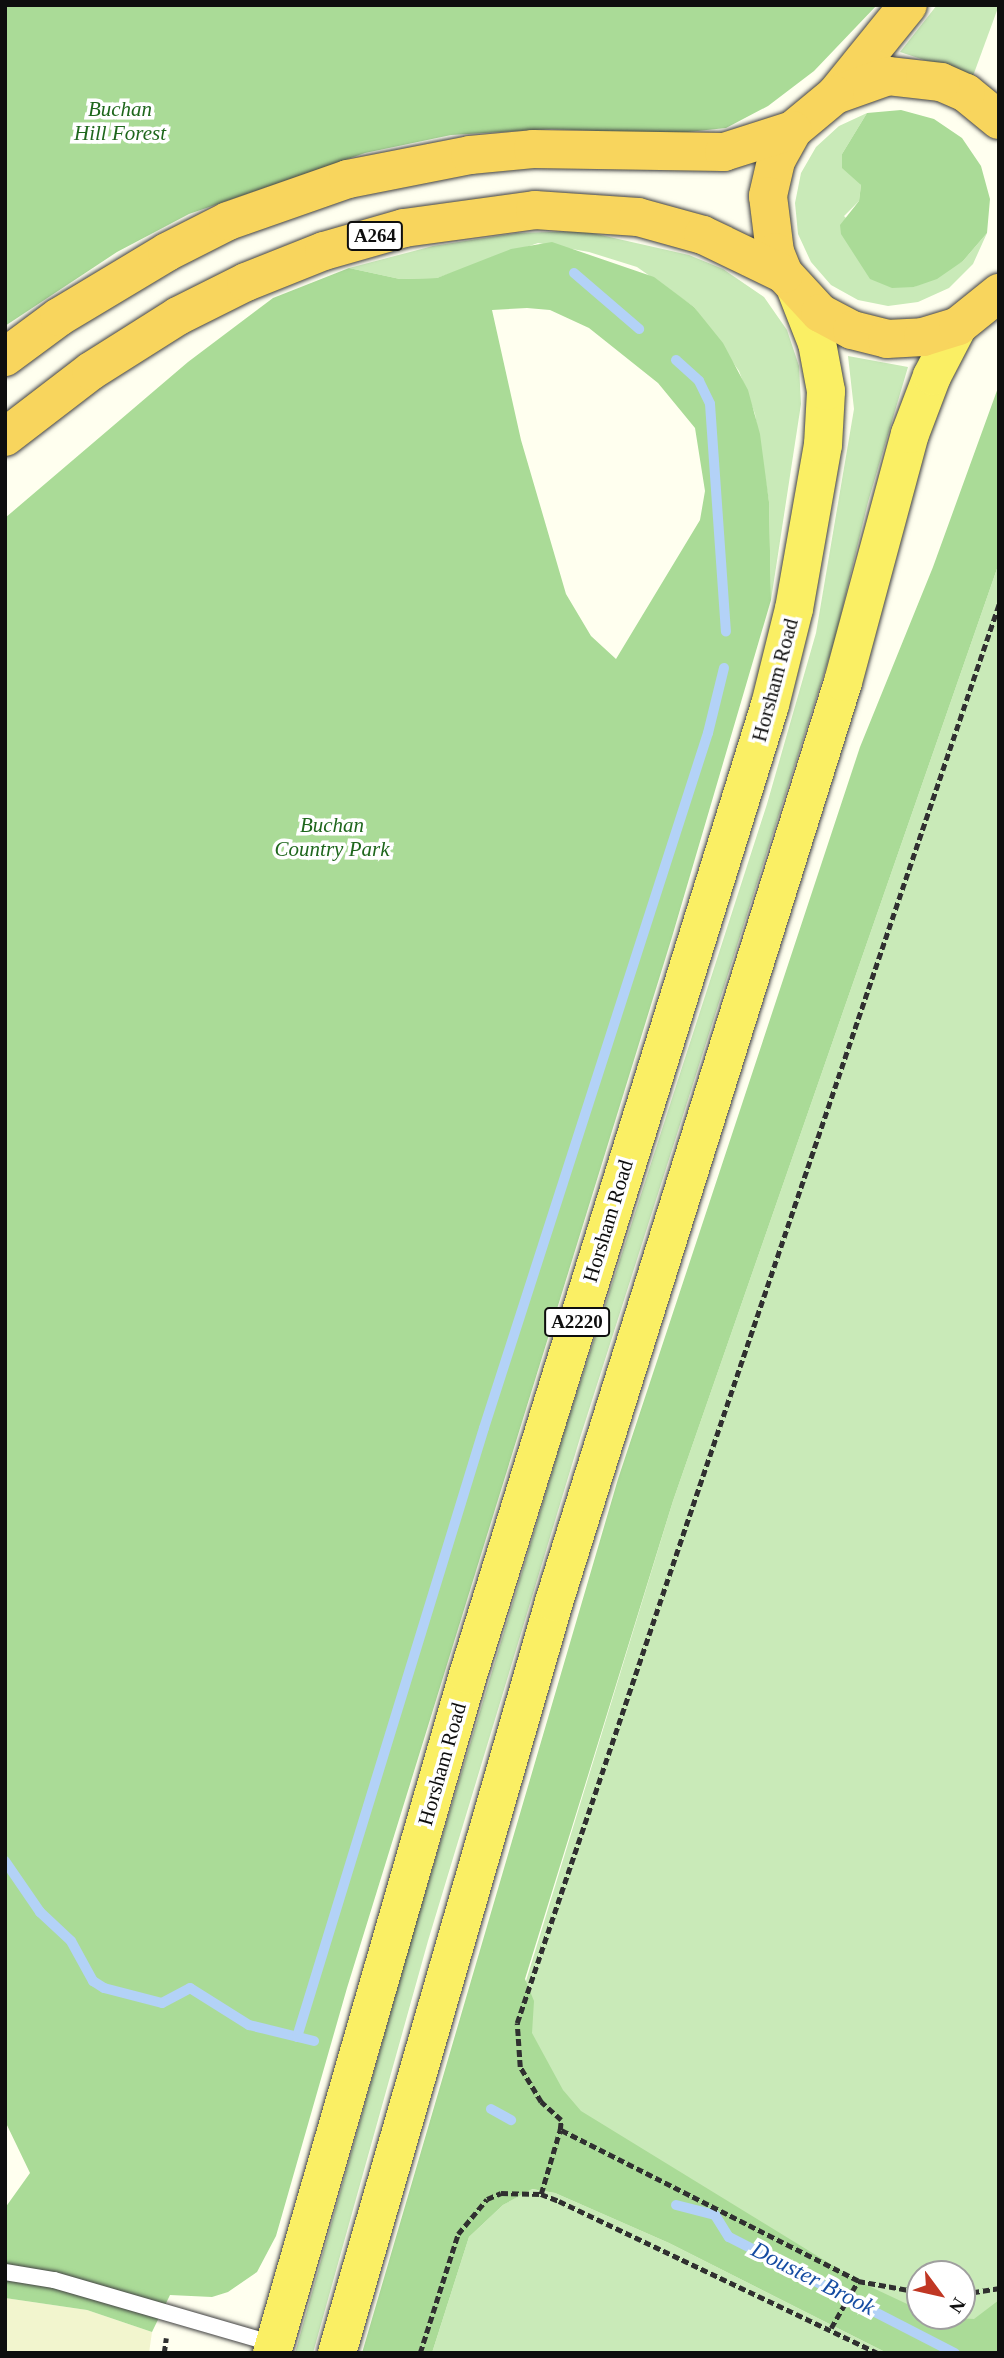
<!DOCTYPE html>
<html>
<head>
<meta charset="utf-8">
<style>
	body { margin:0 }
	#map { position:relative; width:1004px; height:2358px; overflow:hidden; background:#ffffef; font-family:"Times New Roman",serif }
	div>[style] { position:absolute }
	.farmland>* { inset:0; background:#f2f5ce }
	.green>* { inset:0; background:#c9eab8 }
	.forest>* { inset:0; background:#aadb97 }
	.stream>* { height:10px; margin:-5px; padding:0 5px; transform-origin:5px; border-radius:5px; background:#b3d2f7 }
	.path>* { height:4.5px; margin-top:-2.25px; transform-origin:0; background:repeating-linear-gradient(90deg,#303030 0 7px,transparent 0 10.5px) }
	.roads { filter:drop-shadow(0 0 2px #414141) drop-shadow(0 0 2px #414141) }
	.service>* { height:16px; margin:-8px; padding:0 8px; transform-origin:8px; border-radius:8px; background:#fff }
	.primary>* { height:38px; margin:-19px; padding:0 19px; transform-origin:19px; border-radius:19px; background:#faef64 }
	.trunk>* { height:38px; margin:-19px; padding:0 19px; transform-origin:19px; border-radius:19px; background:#f8d55d }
	span { translate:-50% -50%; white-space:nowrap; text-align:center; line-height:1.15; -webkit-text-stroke:7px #fff; paint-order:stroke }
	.shield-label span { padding:2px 5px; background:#fff; border:2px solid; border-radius:5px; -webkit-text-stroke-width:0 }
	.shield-label { font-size:19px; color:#0e0e0e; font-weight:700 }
	.park-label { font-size:21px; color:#1f671d; font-style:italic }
	.street-label { font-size:21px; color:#0e0e0e }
	.water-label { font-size:23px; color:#154ca2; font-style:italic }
	.frame { position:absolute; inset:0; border:7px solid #0e0e0e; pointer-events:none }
	.north { position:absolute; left:906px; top:2260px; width:70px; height:70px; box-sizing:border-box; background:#fff; border:2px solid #9f9f9f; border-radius:50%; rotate:123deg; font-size:19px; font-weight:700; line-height:28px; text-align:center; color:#0e0e0e }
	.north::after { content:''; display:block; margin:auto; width:24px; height:32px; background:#c03724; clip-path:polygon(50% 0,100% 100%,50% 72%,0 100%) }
</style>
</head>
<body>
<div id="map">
	<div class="farmland">
		<div style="clip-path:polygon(5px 2298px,87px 2310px,152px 2332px,149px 2353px,5px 2353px)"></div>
	</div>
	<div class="green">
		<div style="clip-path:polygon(937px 5px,999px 5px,973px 76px,900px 52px)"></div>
		<div style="clip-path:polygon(867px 113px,842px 154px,861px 185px,859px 201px,844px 216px,914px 287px,963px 261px,987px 233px,973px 264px,949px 288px,918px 302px,888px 306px,858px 300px,831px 285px,811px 262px,798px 234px,795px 203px,801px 173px,816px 147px,839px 126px)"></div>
		<div style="clip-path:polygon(583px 231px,689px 255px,723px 269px,764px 297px,787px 330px,799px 366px,801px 404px,771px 600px,769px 502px,755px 414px,739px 371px,694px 307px,637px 267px,589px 252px,538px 243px,437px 278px,400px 279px,349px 268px,433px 246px,517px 233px)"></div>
		<div style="clip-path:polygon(848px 356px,908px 367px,868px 502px,835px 639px,580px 1438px,428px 1941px,313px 2353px,295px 2353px,412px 1937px,564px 1433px,767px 804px,816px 633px,854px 409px)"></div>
		<div style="clip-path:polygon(evenodd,999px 563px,999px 2353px,484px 2118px,673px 1501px,999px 563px,920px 2274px,962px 2274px,962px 2316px,920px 2316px,920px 2274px)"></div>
		<div style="clip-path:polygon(531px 2189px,555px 2193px,669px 2243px,887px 2353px,432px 2353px,469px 2237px,503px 2205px)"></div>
	</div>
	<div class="forest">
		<div style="clip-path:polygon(5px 5px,877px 5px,814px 71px,768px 106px,726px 128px,668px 134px,551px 129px,451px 135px,365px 153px,189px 214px,117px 252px,5px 326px)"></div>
		<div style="clip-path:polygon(901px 110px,934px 119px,962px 138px,981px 166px,990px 199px,987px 233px,963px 261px,937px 279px,914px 287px,892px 288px,870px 279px,841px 234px,840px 225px,859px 201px,861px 185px,842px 168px,842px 154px,867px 113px)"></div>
		<div style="clip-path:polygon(evenodd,552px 242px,654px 277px,694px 307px,723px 343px,748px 390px,760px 434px,769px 502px,771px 600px,672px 937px,347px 1988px,276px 2236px,257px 2272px,228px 2292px,212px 2297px,170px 2295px,152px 2332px,87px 2310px,5px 2298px,5px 2208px,30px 2173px,5px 2121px,5px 518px,188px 362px,273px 298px,349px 268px,400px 279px,437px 278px,511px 249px,552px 242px,527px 308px,550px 310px,589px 328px,658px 383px,695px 428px,705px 491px,700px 520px,616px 659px,591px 636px,566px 594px,521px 440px,492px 310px,527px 308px)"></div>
		<div style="clip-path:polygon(999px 385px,999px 563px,673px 1501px,525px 1979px,534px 2001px,532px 2033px,563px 2090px,581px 2111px,858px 2281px,920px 2310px,920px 2316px,974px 2319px,999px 2300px,999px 2353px,887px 2353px,669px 2243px,555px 2193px,532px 2189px,503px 2205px,469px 2237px,432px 2353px,362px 2353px,618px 1479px,860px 747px,933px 567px)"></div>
	</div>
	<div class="stream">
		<div style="left:574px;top:273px;width:86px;rotate:40.7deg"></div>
		<div style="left:676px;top:360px;width:31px;rotate:42deg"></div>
		<div style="left:699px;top:381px;width:25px;rotate:64deg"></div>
		<div style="left:710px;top:404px;width:228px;rotate:86deg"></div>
		<div style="left:5px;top:1861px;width:62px;rotate:55.5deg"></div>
		<div style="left:40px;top:1912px;width:42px;rotate:43.1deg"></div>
		<div style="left:71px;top:1941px;width:46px;rotate:61.2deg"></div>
		<div style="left:93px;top:1981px;width:13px;rotate:32deg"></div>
		<div style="left:104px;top:1988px;width:60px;rotate:14.5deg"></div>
		<div style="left:162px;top:2003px;width:32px;rotate:-28deg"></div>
		<div style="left:190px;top:1988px;width:70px;rotate:32.1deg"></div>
		<div style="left:249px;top:2025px;width:67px;rotate:13.8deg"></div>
		<div style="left:297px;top:2037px;width:637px;rotate:-72.93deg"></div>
		<div style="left:484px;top:1428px;width:730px;rotate:-72.14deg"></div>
		<div style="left:708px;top:733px;width:67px;rotate:-76.2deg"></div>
		<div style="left:491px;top:2109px;width:23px;rotate:29deg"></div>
		<div style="left:676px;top:2205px;width:40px;rotate:14.4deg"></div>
		<div style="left:715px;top:2215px;width:26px;rotate:58deg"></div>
		<div style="left:729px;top:2237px;width:254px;rotate:27.2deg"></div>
	</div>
	<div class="path">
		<div style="left:541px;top:2194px;width:67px;rotate:-73.5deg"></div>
		<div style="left:858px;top:2281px;width:334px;rotate:-153.1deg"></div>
		<div style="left:560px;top:2130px;width:10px;rotate:-84deg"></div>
		<div style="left:561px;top:2120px;width:27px;rotate:-138deg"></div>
		<div style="left:541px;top:2102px;width:41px;rotate:-121deg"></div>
		<div style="left:520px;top:2067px;width:44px;rotate:-93.9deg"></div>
		<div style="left:517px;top:2023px;width:1499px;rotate:-71.24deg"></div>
		<div style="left:962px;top:2294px;width:37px;rotate:-9deg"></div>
		<div style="left:831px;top:2328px;width:54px;rotate:-60.1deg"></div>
		<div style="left:858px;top:2281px;width:63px;rotate:10.1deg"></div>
		<div style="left:164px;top:2353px;width:15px;rotate:-82deg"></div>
		<div style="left:420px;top:2353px;width:125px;rotate:-72.3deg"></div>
		<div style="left:458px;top:2234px;width:45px;rotate:-50.4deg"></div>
		<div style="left:487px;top:2199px;width:15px;rotate:-23deg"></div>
		<div style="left:501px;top:2193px;width:40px;rotate:1.4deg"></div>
		<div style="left:541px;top:2194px;width:19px;rotate:21deg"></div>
		<div style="left:559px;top:2201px;width:352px;rotate:25.5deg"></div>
	</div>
	<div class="roads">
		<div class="service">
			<div style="left:5px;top:2272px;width:50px;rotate:9.3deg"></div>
			<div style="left:54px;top:2280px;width:230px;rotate:16.2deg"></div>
		</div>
		<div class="primary">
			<div style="left:272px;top:2353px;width:706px;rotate:-73.88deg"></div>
			<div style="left:468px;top:1675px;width:1016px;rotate:-72.71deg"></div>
			<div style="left:770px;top:705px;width:99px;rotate:-76deg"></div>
			<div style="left:794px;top:609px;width:167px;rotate:-80deg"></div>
			<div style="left:823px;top:445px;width:54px;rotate:-86.8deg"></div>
			<div style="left:826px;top:391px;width:49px;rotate:-100.6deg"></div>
			<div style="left:817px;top:343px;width:60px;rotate:-111.4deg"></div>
			<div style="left:337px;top:2353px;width:782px;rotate:-73.88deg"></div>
			<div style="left:554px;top:1602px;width:964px;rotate:-72.56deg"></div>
			<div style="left:843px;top:682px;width:257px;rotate:-74.9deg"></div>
			<div style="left:910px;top:434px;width:62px;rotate:-69.2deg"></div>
			<div style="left:932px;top:376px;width:56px;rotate:-62.5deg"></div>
		</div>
		<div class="trunk">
			<div style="left:836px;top:94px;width:114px;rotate:-51deg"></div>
			<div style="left:999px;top:120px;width:43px;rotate:-140.7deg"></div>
			<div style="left:966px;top:93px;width:27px;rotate:-156deg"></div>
			<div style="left:941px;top:82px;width:53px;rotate:-173.5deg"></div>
			<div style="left:888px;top:76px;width:56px;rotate:160.3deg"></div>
			<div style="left:835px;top:95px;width:55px;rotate:140.2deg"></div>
			<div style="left:793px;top:130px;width:35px;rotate:119deg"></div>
			<div style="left:776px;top:161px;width:36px;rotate:103deg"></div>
			<div style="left:768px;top:196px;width:56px;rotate:82.9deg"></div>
			<div style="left:775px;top:252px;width:24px;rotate:68deg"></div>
			<div style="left:784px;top:274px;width:53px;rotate:47.3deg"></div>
			<div style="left:820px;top:313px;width:36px;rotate:28deg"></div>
			<div style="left:852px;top:330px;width:36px;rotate:14deg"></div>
			<div style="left:887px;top:339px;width:36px;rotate:-3deg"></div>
			<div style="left:923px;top:337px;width:37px;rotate:-17deg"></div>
			<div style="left:958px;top:326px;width:53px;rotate:-38.8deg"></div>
			<div style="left:5px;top:357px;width:67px;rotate:-36.5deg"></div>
			<div style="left:59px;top:317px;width:126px;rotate:-31deg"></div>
			<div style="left:167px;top:252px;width:68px;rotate:-26.9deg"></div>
			<div style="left:228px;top:221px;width:127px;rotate:-19.3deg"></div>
			<div style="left:348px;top:179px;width:124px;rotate:-11.1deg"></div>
			<div style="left:470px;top:155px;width:63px;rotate:-5.4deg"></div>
			<div style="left:533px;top:149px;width:191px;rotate:0.9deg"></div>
			<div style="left:724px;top:152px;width:72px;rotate:-17.7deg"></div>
			<div style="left:5px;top:437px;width:108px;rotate:-37.5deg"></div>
			<div style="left:91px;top:371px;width:103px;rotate:-32.3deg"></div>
			<div style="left:178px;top:316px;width:76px;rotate:-26.6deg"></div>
			<div style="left:246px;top:282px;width:84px;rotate:-21.7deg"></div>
			<div style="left:324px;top:251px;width:83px;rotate:-16deg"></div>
			<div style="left:404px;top:228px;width:132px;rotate:-7.8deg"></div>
			<div style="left:535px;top:210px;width:103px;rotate:3.9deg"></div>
			<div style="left:638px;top:217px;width:67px;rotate:15.5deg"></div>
			<div style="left:703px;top:235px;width:90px;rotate:25.7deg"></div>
		</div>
	</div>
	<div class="shield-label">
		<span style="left:375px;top:236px">A264</span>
		<span style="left:577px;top:1322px">A2220</span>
	</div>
	<div class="park-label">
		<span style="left:120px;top:121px">Buchan<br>Hill Forest</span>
		<span style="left:332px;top:837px">Buchan<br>Country Park</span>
	</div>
	<div class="street-label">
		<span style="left:775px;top:680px;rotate:-75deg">Horsham Road</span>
		<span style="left:608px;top:1221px;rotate:-73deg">Horsham Road</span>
		<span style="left:442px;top:1764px;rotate:-74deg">Horsham Road</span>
	</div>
	<div class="water-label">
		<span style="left:813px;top:2279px;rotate:27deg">Douster Brook</span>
	</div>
	<div class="frame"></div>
	<div class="north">N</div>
</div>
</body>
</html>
